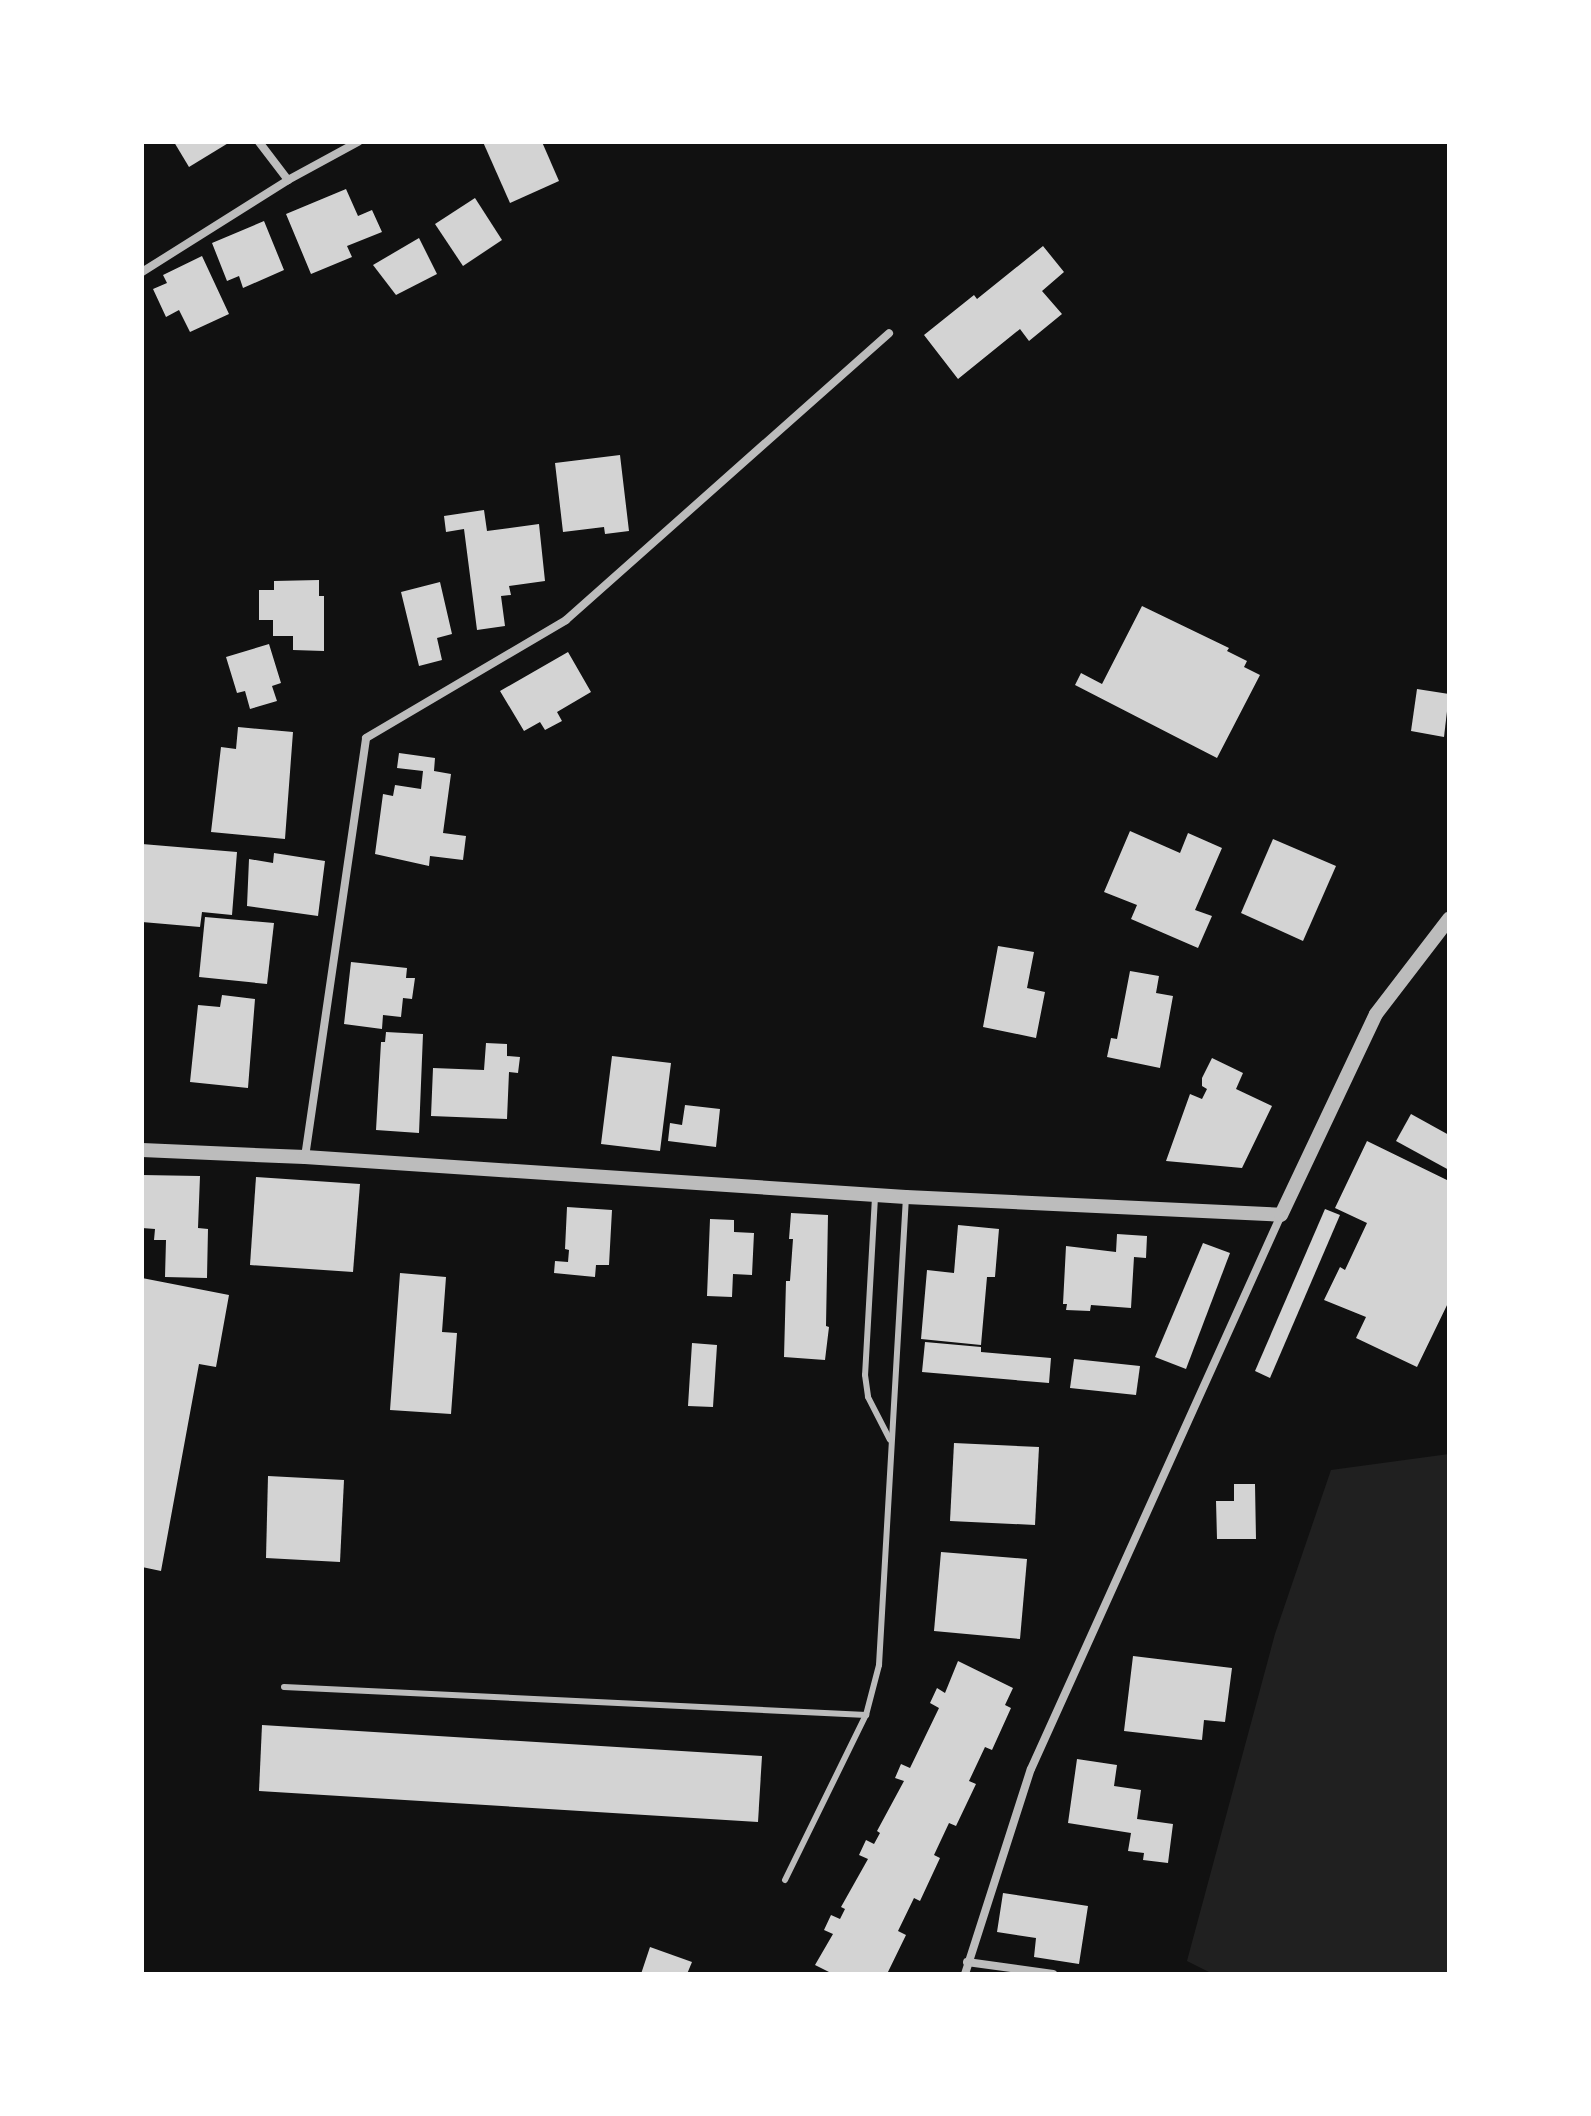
<!DOCTYPE html>
<html>
<head>
<meta charset="utf-8">
<style>
	body { margin:0 }
	#map { position:relative; width:1591px; height:2116px; overflow:hidden; background:#111; font-family:Commissioner,sans-serif }
	div>[style] { position:absolute }
	.green>* { inset:0; background:#202020 }
	.building>* { inset:0; background:#d3d3d3 }
	.service>* { height:6px; margin:-3px; padding:0 3px; transform-origin:3px; border-radius:3px; background:#bcbcbc }
	.minor>* { height:8px; margin:-4px; padding:0 4px; transform-origin:4px; border-radius:4px; background:#bcbcbc }
	.tertiary>* { height:14px; margin:-7px; padding:0 7px; transform-origin:7px; border-radius:7px; background:#bcbcbc }
	span { translate:-50% -50%; white-space:nowrap; text-align:center; line-height:1.15; -webkit-text-stroke:8px #fff; paint-order:stroke }
	.frame { position:absolute; inset:0; border:144px solid #fff; pointer-events:none }
</style>
</head>
<body>
<div id="map">
	<div class="green">
		<div style="clip-path:polygon(1449px 1454px,1449px 1974px,1213px 1974px,1187px 1961px,1275px 1634px,1331px 1470px)"></div>
	</div>
	<div class="building">
		<div style="clip-path:polygon(174px 142px,230px 142px,189px 167px)"></div>
		<div style="clip-path:polygon(483px 142px,542px 142px,559px 181px,510px 203px)"></div>
		<div style="clip-path:polygon(346px 189px,358px 216px,372px 210px,382px 232px,347px 246px,352px 257px,311px 274px,286px 214px)"></div>
		<div style="clip-path:polygon(475px 198px,502px 240px,463px 266px,435px 224px)"></div>
		<div style="clip-path:polygon(264px 221px,284px 270px,243px 288px,239px 276px,227px 281px,212px 243px)"></div>
		<div style="clip-path:polygon(419px 238px,437px 274px,396px 295px,373px 265px)"></div>
		<div style="clip-path:polygon(1043px 246px,1064px 272px,1042px 291px,1062px 314px,1029px 341px,1020px 329px,958px 379px,924px 335px,974px 295px,977px 299px)"></div>
		<div style="clip-path:polygon(202px 256px,229px 314px,190px 332px,179px 310px,166px 317px,153px 289px,167px 283px,163px 275px)"></div>
		<div style="clip-path:polygon(620px 455px,629px 531px,605px 534px,604px 527px,563px 532px,555px 463px)"></div>
		<div style="clip-path:polygon(484px 510px,487px 531px,539px 524px,545px 581px,509px 586px,511px 595px,501px 596px,505px 626px,477px 630px,464px 529px,446px 532px,444px 516px)"></div>
		<div style="clip-path:polygon(319px 580px,319px 596px,324px 596px,324px 651px,293px 650px,293px 636px,273px 636px,273px 620px,259px 620px,259px 590px,274px 590px,274px 581px)"></div>
		<div style="clip-path:polygon(440px 582px,452px 634px,437px 638px,442px 660px,419px 666px,401px 592px)"></div>
		<div style="clip-path:polygon(1142px 606px,1229px 648px,1227px 651px,1247px 661px,1244px 667px,1260px 675px,1217px 758px,1075px 685px,1081px 673px,1102px 684px)"></div>
		<div style="clip-path:polygon(269px 644px,281px 683px,272px 686px,277px 701px,250px 709px,245px 691px,237px 693px,226px 657px)"></div>
		<div style="clip-path:polygon(568px 652px,591px 692px,557px 712px,562px 721px,545px 730px,540px 722px,524px 731px,500px 691px)"></div>
		<div style="clip-path:polygon(1417px 689px,1449px 694px,1444px 737px,1411px 731px)"></div>
		<div style="clip-path:polygon(238px 727px,293px 732px,285px 839px,211px 832px,221px 747px,236px 749px)"></div>
		<div style="clip-path:polygon(399px 753px,435px 758px,434px 771px,451px 774px,443px 833px,466px 836px,463px 860px,430px 856px,429px 866px,375px 854px,383px 794px,393px 796px,395px 785px,421px 789px,423px 771px,397px 768px)"></div>
		<div style="clip-path:polygon(1130px 831px,1180px 853px,1188px 833px,1222px 848px,1195px 910px,1212px 916px,1198px 948px,1131px 919px,1137px 905px,1104px 892px)"></div>
		<div style="clip-path:polygon(1273px 839px,1336px 866px,1303px 941px,1241px 913px)"></div>
		<div style="clip-path:polygon(142px 844px,237px 852px,232px 915px,202px 912px,200px 927px,142px 922px)"></div>
		<div style="clip-path:polygon(274px 853px,325px 861px,318px 916px,247px 906px,249px 859px,273px 863px)"></div>
		<div style="clip-path:polygon(205px 917px,274px 923px,267px 984px,199px 977px)"></div>
		<div style="clip-path:polygon(998px 946px,1034px 952px,1027px 988px,1045px 992px,1036px 1038px,983px 1027px)"></div>
		<div style="clip-path:polygon(351px 962px,407px 968px,406px 978px,415px 978px,412px 999px,403px 998px,401px 1017px,383px 1015px,382px 1029px,344px 1024px)"></div>
		<div style="clip-path:polygon(1130px 971px,1159px 976px,1156px 993px,1173px 996px,1160px 1068px,1107px 1057px,1111px 1038px,1117px 1039px)"></div>
		<div style="clip-path:polygon(222px 995px,255px 999px,248px 1088px,190px 1082px,198px 1005px,220px 1007px)"></div>
		<div style="clip-path:polygon(386px 1032px,423px 1034px,419px 1133px,376px 1130px,381px 1042px,385px 1042px)"></div>
		<div style="clip-path:polygon(486px 1043px,507px 1044px,507px 1056px,520px 1057px,518px 1073px,509px 1072px,507px 1119px,431px 1116px,433px 1068px,484px 1070px)"></div>
		<div style="clip-path:polygon(612px 1056px,671px 1063px,660px 1151px,601px 1144px)"></div>
		<div style="clip-path:polygon(1212px 1058px,1243px 1073px,1236px 1089px,1272px 1106px,1242px 1168px,1166px 1161px,1190px 1094px,1202px 1099px,1207px 1089px,1202px 1086px,1202px 1078px)"></div>
		<div style="clip-path:polygon(685px 1105px,720px 1109px,716px 1147px,668px 1141px,670px 1123px,682px 1125px)"></div>
		<div style="clip-path:polygon(1411px 1114px,1449px 1135px,1449px 1170px,1396px 1141px)"></div>
		<div style="clip-path:polygon(1367px 1141px,1449px 1181px,1449px 1301px,1417px 1367px,1356px 1338px,1366px 1317px,1324px 1300px,1340px 1267px,1345px 1270px,1367px 1223px,1335px 1208px)"></div>
		<div style="clip-path:polygon(142px 1175px,200px 1176px,198px 1228px,208px 1229px,207px 1278px,165px 1277px,166px 1240px,154px 1240px,155px 1229px,142px 1228px)"></div>
		<div style="clip-path:polygon(256px 1177px,360px 1184px,353px 1272px,250px 1265px)"></div>
		<div style="clip-path:polygon(567px 1207px,612px 1210px,609px 1265px,596px 1265px,595px 1277px,554px 1273px,555px 1261px,568px 1262px,569px 1250px,565px 1249px)"></div>
		<div style="clip-path:polygon(1325px 1209px,1340px 1215px,1270px 1378px,1255px 1371px)"></div>
		<div style="clip-path:polygon(791px 1213px,828px 1215px,826px 1326px,829px 1327px,825px 1360px,784px 1357px,786px 1281px,790px 1281px,793px 1239px,789px 1239px)"></div>
		<div style="clip-path:polygon(710px 1219px,734px 1220px,734px 1232px,754px 1233px,752px 1275px,733px 1274px,732px 1297px,707px 1296px)"></div>
		<div style="clip-path:polygon(958px 1225px,999px 1229px,995px 1277px,987px 1277px,981px 1345px,921px 1339px,927px 1270px,954px 1273px)"></div>
		<div style="clip-path:polygon(1117px 1234px,1147px 1236px,1146px 1258px,1134px 1257px,1131px 1308px,1091px 1305px,1090px 1311px,1066px 1310px,1067px 1304px,1063px 1304px,1066px 1246px,1116px 1252px)"></div>
		<div style="clip-path:polygon(1203px 1243px,1230px 1253px,1186px 1369px,1155px 1357px)"></div>
		<div style="clip-path:polygon(400px 1273px,446px 1277px,442px 1332px,457px 1333px,451px 1414px,390px 1410px)"></div>
		<div style="clip-path:polygon(142px 1278px,229px 1295px,216px 1367px,199px 1364px,161px 1571px,142px 1567px)"></div>
		<div style="clip-path:polygon(925px 1342px,981px 1347px,981px 1352px,1051px 1358px,1049px 1383px,922px 1372px)"></div>
		<div style="clip-path:polygon(692px 1343px,717px 1345px,713px 1407px,688px 1406px)"></div>
		<div style="clip-path:polygon(1074px 1359px,1140px 1366px,1136px 1395px,1070px 1388px)"></div>
		<div style="clip-path:polygon(954px 1443px,1039px 1447px,1035px 1525px,950px 1521px)"></div>
		<div style="clip-path:polygon(268px 1476px,344px 1480px,340px 1562px,266px 1558px)"></div>
		<div style="clip-path:polygon(1234px 1484px,1255px 1484px,1256px 1539px,1217px 1539px,1216px 1501px,1234px 1501px)"></div>
		<div style="clip-path:polygon(941px 1552px,1027px 1559px,1020px 1639px,934px 1631px)"></div>
		<div style="clip-path:polygon(1133px 1656px,1232px 1668px,1225px 1722px,1204px 1720px,1202px 1740px,1124px 1731px)"></div>
		<div style="clip-path:polygon(958px 1661px,1013px 1688px,1005px 1705px,1011px 1708px,992px 1750px,985px 1747px,969px 1781px,976px 1784px,956px 1826px,949px 1823px,934px 1855px,940px 1858px,920px 1901px,914px 1898px,898px 1931px,906px 1935px,887px 1974px,833px 1974px,815px 1965px,833px 1934px,824px 1930px,831px 1915px,840px 1919px,845px 1909px,841px 1907px,868px 1859px,859px 1855px,866px 1840px,874px 1844px,880px 1833px,877px 1831px,904px 1781px,895px 1778px,901px 1764px,910px 1768px,939px 1708px,930px 1703px,937px 1688px,945px 1693px)"></div>
		<div style="clip-path:polygon(262px 1725px,762px 1756px,758px 1822px,259px 1791px)"></div>
		<div style="clip-path:polygon(1077px 1759px,1117px 1765px,1114px 1786px,1141px 1790px,1137px 1819px,1173px 1824px,1168px 1863px,1143px 1860px,1144px 1853px,1128px 1851px,1131px 1833px,1068px 1823px)"></div>
		<div style="clip-path:polygon(1003px 1893px,1088px 1906px,1079px 1964px,1034px 1957px,1036px 1938px,997px 1932px)"></div>
		<div style="clip-path:polygon(650px 1947px,692px 1962px,687px 1974px,641px 1974px)"></div>
	</div>
	<div class="service">
		<div style="left:875px;top:1197px;width:178px;rotate:93.2deg"></div>
		<div style="left:865px;top:1375px;width:22px;rotate:82deg"></div>
		<div style="left:868px;top:1397px;width:48px;rotate:62.9deg"></div>
		<div style="left:284px;top:1687px;width:583px;rotate:2.75deg"></div>
		<div style="left:785px;top:1880px;width:184px;rotate:-63.9deg"></div>
		<div style="left:866px;top:1715px;width:52px;rotate:-75.4deg"></div>
		<div style="left:879px;top:1665px;width:469px;rotate:-86.7deg"></div>
	</div>
	<div class="minor">
		<div style="left:259px;top:142px;width:48px;rotate:52.7deg"></div>
		<div style="left:142px;top:272px;width:173px;rotate:-32.2deg"></div>
		<div style="left:288px;top:180px;width:80px;rotate:-28.5deg"></div>
		<div style="left:305px;top:1157px;width:423px;rotate:-81.7deg"></div>
		<div style="left:366px;top:738px;width:232px;rotate:-30.5deg"></div>
		<div style="left:566px;top:620px;width:432px;rotate:-41.6deg"></div>
		<div style="left:967px;top:1962px;width:87px;rotate:7.9deg"></div>
		<div style="left:965px;top:1974px;width:215px;rotate:-72.2deg"></div>
		<div style="left:1031px;top:1769px;width:608px;rotate:-65.71deg"></div>
	</div>
	<div class="tertiary">
		<div style="left:142px;top:1150px;width:163px;rotate:2.5deg"></div>
		<div style="left:305px;top:1157px;width:602px;rotate:3.81deg"></div>
		<div style="left:906px;top:1197px;width:375px;rotate:2.7deg"></div>
		<div style="left:1281px;top:1215px;width:222px;rotate:-64.7deg"></div>
		<div style="left:1376px;top:1014px;width:120px;rotate:-52.5deg"></div>
	</div>
	<div class="frame"></div>
</div>
</body>
</html>
